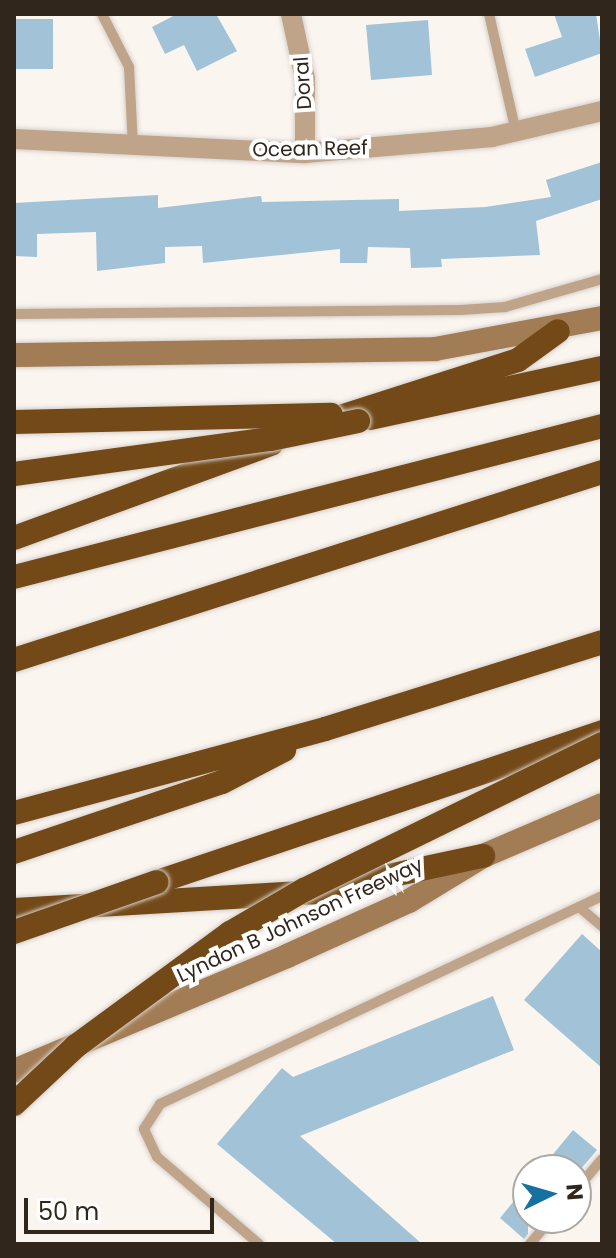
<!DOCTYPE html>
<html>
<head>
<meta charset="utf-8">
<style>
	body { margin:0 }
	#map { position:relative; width:616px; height:1258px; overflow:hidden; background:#fbf5f0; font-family:Poppins,sans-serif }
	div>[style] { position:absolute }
	.building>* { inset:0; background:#a2c2d8 }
	.roads { filter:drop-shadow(0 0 2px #d6d0ca) drop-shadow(0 0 2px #d6d0ca) }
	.lane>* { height:10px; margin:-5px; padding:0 5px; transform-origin:5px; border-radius:5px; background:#bfa48a }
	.street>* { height:20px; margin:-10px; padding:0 10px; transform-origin:10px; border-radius:10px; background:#bfa48a }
	.secondary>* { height:24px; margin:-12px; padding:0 12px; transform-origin:12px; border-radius:12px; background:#a27c54 }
	.highway>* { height:24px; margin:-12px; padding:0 12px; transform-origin:12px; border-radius:12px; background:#734917 }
	.bridges { filter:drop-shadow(0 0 2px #d6d0ca) drop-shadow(0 0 2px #d6d0ca) }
	.highway-bridge>* { height:24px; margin:-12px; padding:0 12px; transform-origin:12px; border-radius:12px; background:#734917 }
	span { translate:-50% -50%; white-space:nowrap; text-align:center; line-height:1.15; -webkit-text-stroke:8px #fff; paint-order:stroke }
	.street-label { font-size:20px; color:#30261c }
	.frame { position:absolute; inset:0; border:16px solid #30261c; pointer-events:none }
	.north { position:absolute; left:512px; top:1154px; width:80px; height:80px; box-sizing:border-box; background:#fff; border:2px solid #aca8a4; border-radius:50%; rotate:85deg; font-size:22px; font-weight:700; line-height:32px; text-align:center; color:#30261c }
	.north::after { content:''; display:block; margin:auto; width:28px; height:36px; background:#1771a0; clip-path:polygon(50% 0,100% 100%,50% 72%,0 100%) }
	.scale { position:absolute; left:24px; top:1198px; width:190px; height:36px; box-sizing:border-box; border:4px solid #30261c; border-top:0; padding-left:10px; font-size:24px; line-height:28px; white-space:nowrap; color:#30261c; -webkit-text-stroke:6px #fff; paint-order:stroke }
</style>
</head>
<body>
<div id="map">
	<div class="building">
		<div style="clip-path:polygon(177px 14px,216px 14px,237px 51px,197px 71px,184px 45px,165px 54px,152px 27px)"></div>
		<div style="clip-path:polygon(554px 14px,596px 14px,602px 53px,535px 77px,525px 49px,562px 37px)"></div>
		<div style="clip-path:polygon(14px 19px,53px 19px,53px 69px,14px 69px)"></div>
		<div style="clip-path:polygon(428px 20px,432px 75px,371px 80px,366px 25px)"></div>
		<div style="clip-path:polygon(602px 162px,602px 199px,536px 221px,540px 255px,441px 259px,442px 267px,411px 268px,410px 248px,368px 247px,367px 263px,340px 263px,340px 249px,203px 263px,202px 246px,165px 247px,165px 263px,97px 271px,96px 232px,37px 234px,37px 257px,14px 256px,14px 203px,158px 195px,158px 208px,261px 196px,262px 202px,399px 199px,399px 211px,485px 207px,551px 197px,546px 180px)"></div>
		<div style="clip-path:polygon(582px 934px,602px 952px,602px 1068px,524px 1000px)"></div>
		<div style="clip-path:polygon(493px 996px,514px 1050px,300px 1136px,422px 1244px,337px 1244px,217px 1144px,282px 1068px,293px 1077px)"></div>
		<div style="clip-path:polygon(573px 1130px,597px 1150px,580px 1170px,540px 1170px)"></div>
		<div style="clip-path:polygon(528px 1184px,528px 1234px,524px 1239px,500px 1218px)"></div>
	</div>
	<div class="roads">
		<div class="lane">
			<div style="left:102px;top:14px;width:59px;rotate:63deg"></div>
			<div style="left:129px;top:67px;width:78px;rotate:87.1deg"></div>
			<div style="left:489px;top:14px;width:121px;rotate:77.1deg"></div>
			<div style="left:14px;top:314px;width:447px;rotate:-0.5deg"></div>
			<div style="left:461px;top:310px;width:44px;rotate:-3.9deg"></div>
			<div style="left:505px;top:307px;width:101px;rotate:-16.1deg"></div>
			<div style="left:579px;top:907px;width:30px;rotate:40deg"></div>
			<div style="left:576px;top:1190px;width:40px;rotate:-50deg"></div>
			<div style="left:259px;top:1244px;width:134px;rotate:-139.5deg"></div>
			<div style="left:157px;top:1157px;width:31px;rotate:-115deg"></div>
			<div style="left:144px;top:1129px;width:30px;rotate:-57deg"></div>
			<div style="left:160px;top:1104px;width:488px;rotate:-25.2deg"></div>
			<div style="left:530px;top:1244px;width:34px;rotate:-50deg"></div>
		</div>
		<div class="street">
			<div style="left:291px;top:14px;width:66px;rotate:77.8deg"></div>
			<div style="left:305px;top:79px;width:74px;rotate:90deg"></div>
			<div style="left:14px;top:139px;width:291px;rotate:2.8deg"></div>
			<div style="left:305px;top:153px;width:188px;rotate:-4.9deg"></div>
			<div style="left:492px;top:137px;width:113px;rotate:-13.3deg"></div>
		</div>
		<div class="secondary">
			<div style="left:14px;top:355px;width:421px;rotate:-0.8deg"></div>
			<div style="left:435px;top:349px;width:170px;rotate:-10.5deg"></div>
			<div style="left:14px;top:1071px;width:296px;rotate:-22.8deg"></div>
			<div style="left:287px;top:956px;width:134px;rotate:-24.3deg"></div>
			<div style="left:409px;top:901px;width:87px;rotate:-31.3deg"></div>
			<div style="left:483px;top:856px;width:129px;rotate:-23.2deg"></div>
		</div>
		<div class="highway">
			<div style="left:370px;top:418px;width:237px;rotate:-12.2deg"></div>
			<div style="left:331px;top:420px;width:196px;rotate:-17.8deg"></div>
			<div style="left:518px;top:360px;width:49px;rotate:-35.9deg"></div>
			<div style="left:14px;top:538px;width:274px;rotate:-20.1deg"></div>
			<div style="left:14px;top:577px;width:607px;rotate:-14.4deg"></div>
			<div style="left:14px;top:660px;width:617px;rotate:-17.73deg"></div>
			<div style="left:14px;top:813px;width:322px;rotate:-15.1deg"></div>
			<div style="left:325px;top:729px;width:290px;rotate:-17.4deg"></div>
			<div style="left:14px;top:852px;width:219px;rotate:-18.6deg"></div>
			<div style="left:222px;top:782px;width:70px;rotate:-27.3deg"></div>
			<div style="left:157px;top:882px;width:470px;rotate:-18.6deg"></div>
			<div style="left:14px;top:910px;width:300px;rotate:-3.4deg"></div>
			<div style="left:313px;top:892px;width:174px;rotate:-12deg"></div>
		</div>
	</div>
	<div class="bridges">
		<div class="highway-bridge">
			<div style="left:14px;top:422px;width:317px;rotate:-1.3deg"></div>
			<div style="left:14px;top:474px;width:259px;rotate:-7.8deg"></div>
			<div style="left:271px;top:439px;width:89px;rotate:-11.7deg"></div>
			<div style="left:14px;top:932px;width:151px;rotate:-19.3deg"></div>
			<div style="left:14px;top:1104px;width:85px;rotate:-43.1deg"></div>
			<div style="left:76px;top:1046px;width:191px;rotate:-36.3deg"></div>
			<div style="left:230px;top:933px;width:86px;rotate:-30.2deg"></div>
			<div style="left:304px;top:890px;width:332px;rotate:-26.1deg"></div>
		</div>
	</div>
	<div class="street-label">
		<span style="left:303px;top:83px;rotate:-94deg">Doral</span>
		<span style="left:310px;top:149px;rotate:-1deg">Ocean Reef</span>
		<span style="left:300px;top:920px;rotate:-25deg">Lyndon B Johnson Freeway</span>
	</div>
	<div class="frame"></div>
	<div class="north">N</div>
	<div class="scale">50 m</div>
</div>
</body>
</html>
